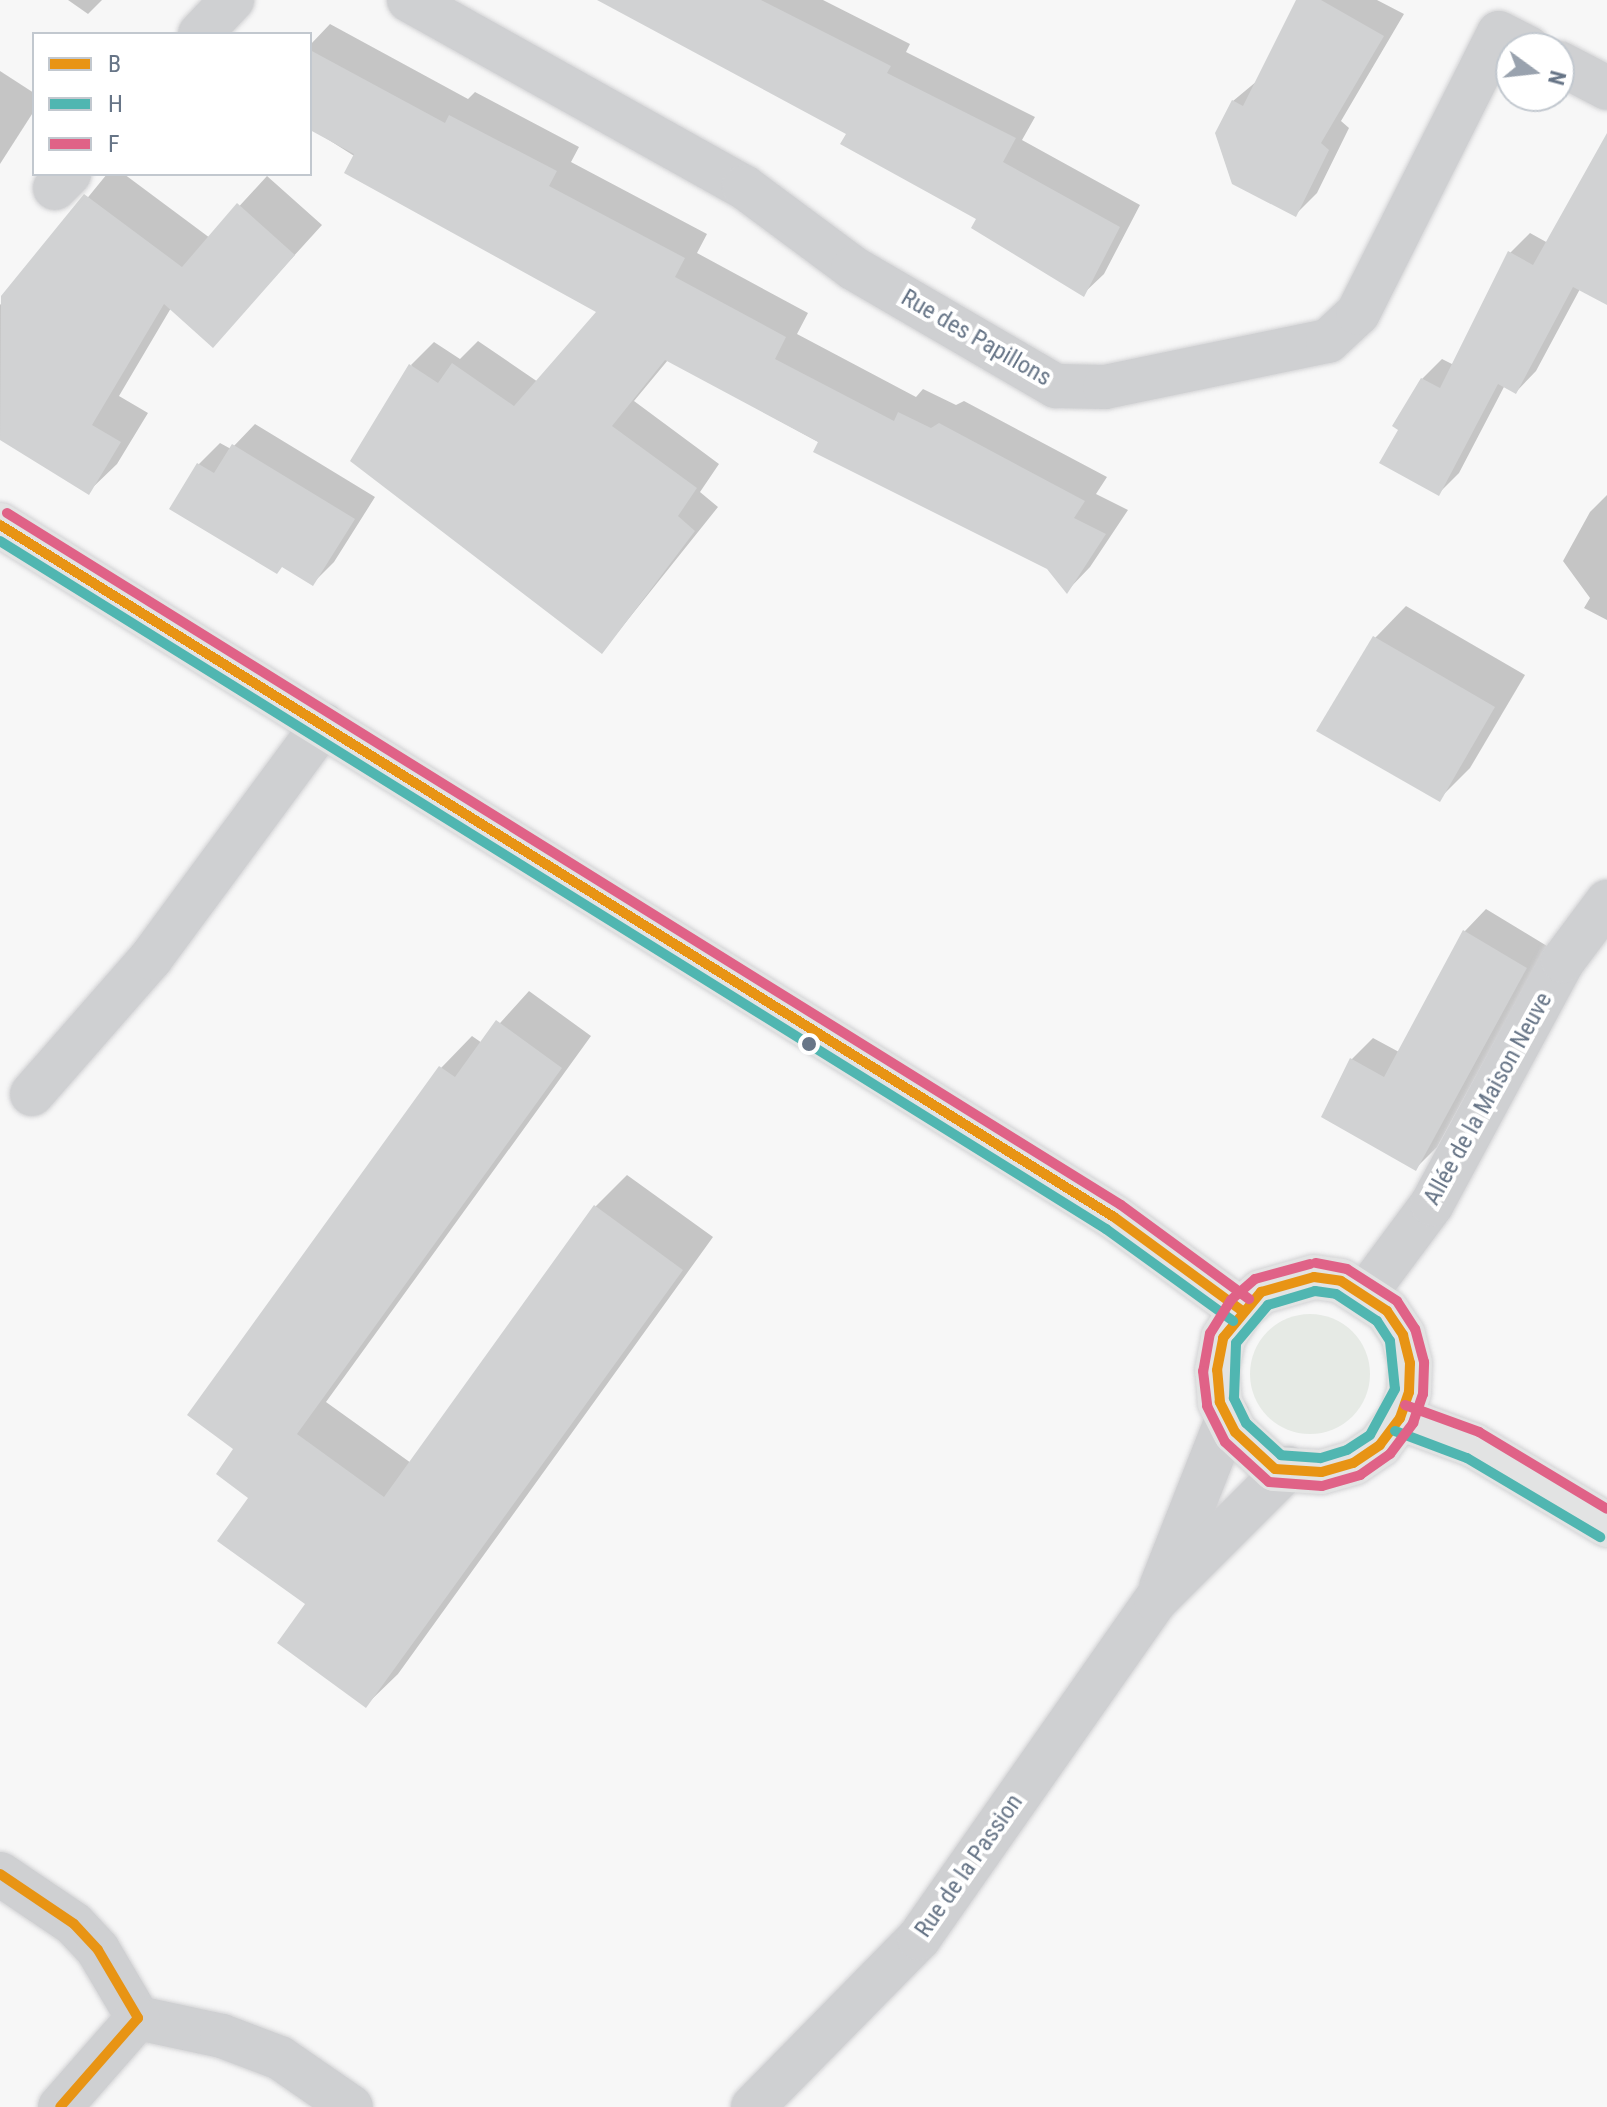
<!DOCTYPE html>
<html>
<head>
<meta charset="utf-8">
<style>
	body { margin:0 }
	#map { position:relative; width:1607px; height:2107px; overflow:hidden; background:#f7f7f7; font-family:"Roboto Condensed",sans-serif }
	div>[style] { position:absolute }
	.green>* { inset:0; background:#e6eae5 }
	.round { border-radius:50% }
	.shadow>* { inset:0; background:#0003 }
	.building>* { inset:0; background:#d1d2d3 }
	.roads { filter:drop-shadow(0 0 2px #d3d3d5) drop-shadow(0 0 2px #d3d3d5) }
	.minor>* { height:44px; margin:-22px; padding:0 22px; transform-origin:22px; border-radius:22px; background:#cfd0d2 }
	.major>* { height:44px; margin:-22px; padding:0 22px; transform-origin:22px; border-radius:22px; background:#e2e3e3 }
	.bus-1>* { height:10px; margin:-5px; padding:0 5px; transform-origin:5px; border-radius:5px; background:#e89414 }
	.bus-2>* { height:10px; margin:-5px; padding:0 5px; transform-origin:5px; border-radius:5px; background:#50b6b1 }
	.bus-3>* { height:10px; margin:-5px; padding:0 5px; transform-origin:5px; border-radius:5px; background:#e06287 }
	.dots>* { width:22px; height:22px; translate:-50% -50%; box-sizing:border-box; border:4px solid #fff; border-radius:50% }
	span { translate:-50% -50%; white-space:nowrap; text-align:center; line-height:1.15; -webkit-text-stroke:8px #fff; paint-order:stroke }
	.street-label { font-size:24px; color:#677587 }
	.legend { position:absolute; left:32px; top:32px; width:280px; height:144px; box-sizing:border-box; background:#fff; border:2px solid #c2c8cf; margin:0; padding:10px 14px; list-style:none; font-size:24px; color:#677587 }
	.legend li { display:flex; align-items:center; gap:16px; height:40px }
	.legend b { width:40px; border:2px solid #c2c8cf }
	.north { position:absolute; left:1495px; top:32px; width:80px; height:80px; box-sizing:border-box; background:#fff; border:2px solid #c2c8cf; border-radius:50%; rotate:105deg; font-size:22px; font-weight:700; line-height:32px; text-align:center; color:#677587 }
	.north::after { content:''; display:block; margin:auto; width:28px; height:36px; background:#99a2ae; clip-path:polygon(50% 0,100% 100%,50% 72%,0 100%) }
</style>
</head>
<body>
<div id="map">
	<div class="green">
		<div class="round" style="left:1250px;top:1314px;width:120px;height:120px"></div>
	</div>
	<div class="shadow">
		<div style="clip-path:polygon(68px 0,102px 0,88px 14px)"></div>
		<div style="clip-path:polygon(599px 0,823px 0,910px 44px,906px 52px,1035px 117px,1022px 140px,1140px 205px,1104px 274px,1083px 294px,979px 218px,848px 133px)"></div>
		<div style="clip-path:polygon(1298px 0,1377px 0,1404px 14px,1341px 121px,1349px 128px,1317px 193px,1296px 214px,1233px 101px,1257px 81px)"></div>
		<div style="clip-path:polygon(330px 24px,468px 99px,475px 92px,579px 147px,571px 162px,707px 234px,697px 253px,808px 313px,797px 334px,916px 397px,923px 389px,956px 405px,964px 401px,1107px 477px,1096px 494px,1128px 510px,1090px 567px,1067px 591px,1048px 567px,668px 360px,634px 401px,719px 464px,700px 492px,718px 507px,602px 652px,411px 365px,434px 342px,460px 359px,478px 341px,538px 382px,599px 311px,310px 128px,310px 45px)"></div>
		<div style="clip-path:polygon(0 71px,34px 93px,34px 111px,0 164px)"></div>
		<div style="clip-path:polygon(1607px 144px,1607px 303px,1580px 289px,1536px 371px,1516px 392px,1505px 385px,1459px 473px,1439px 493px,1401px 429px,1422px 379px,1442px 359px,1454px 365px,1510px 253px,1530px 233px,1548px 243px)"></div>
		<div style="clip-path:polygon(107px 174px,124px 174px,210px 238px,267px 176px,322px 225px,213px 345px,171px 308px,119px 396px,148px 413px,117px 464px,88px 492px,0 437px,0 305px)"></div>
		<div style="clip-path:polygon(255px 424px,375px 497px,334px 562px,313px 583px,172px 508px,199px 464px,220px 443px,231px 449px)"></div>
		<div style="clip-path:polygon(1607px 495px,1607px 620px,1584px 608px,1590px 598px,1563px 561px,1590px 512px)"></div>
		<div style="clip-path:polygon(1406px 606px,1525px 675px,1470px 768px,1439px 799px,1375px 638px)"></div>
		<div style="clip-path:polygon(1486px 909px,1547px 946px,1437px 1147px,1416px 1168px,1323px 1116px,1352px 1059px,1373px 1038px,1399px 1052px,1465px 931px)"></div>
		<div style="clip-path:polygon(529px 991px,591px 1036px,326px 1402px,411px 1463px,596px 1206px,627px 1175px,713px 1237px,398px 1674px,366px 1705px,251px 1497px,236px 1448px,441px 1068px,472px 1036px,482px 1043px)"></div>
	</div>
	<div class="building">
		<div style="clip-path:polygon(597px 0,761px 0,891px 66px,887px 73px,1016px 138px,1003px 162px,1120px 227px,1084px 297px,971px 228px,976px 219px,840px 144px,846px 134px)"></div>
		<div style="clip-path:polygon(1296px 0,1321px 0,1384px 36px,1321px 143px,1329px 150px,1296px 217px,1232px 184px,1215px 133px,1232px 100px,1243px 106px)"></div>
		<div style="clip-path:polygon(310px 50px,445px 123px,449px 115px,557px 171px,549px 186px,685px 258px,675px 277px,786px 337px,775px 359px,894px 421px,898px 412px,931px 428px,939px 423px,1085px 501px,1074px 518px,1106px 534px,1067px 594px,1047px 569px,813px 452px,818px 442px,665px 360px,612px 426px,697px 488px,678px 516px,695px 531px,602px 654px,350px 461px,409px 364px,438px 383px,452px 363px,514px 406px,596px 312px,344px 173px,354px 154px,310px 130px)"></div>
		<div style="clip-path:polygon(1607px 133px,1607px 305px,1573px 287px,1516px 394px,1498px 384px,1439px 496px,1379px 463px,1398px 430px,1392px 426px,1421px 378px,1440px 388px,1508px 251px,1533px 265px)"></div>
		<div style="clip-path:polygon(84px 194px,182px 267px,237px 203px,295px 255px,213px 348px,164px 304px,92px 425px,121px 442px,89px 495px,0 440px,1px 296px)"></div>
		<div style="clip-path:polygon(232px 444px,355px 519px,313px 586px,282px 567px,277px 574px,169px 509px,197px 463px,214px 473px)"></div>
		<div style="clip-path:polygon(1373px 636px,1495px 707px,1440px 802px,1316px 731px)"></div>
		<div style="clip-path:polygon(1463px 930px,1527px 968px,1416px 1171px,1321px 1117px,1350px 1058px,1384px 1077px)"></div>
		<div style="clip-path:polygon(496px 1020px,562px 1068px,297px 1434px,384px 1497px,594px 1205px,683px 1270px,366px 1708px,277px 1643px,305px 1604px,217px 1541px,248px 1498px,216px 1474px,233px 1449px,187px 1415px,439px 1066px,455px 1077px)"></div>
	</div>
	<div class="roads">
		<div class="minor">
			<div style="left:409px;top:0;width:384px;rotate:29.2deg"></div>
			<div style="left:744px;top:187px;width:136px;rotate:36.6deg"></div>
			<div style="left:853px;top:268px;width:235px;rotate:30.2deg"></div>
			<div style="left:1056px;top:386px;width:49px;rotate:1.2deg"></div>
			<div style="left:1105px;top:387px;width:228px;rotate:-11.7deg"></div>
			<div style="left:1328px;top:341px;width:41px;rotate:-43deg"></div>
			<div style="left:1358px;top:313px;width:313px;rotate:-63.3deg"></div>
			<div style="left:1499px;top:33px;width:33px;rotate:27deg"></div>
			<div style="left:200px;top:34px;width:47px;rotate:-46.7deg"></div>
			<div style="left:1559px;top:63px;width:54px;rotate:27.5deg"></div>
			<div style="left:55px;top:188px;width:20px;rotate:-45deg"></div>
			<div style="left:32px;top:1094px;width:181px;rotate:-48.8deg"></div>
			<div style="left:151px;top:958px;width:290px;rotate:-53.6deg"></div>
			<div style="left:1366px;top:1293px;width:111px;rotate:-53.4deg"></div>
			<div style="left:1432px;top:1204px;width:276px;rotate:-61.7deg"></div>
			<div style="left:1563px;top:961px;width:74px;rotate:-53.3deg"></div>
			<div style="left:1161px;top:1587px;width:183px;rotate:-68.5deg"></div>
			<div style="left:0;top:1874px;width:89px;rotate:34deg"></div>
			<div style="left:74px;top:1924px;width:35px;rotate:47deg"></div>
			<div style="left:98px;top:1950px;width:79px;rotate:59.5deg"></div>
			<div style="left:138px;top:2018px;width:86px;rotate:12.1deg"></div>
			<div style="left:222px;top:2036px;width:62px;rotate:20.8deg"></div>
			<div style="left:280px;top:2058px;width:86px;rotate:34.6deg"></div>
			<div style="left:60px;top:2107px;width:118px;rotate:-48.8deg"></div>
			<div style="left:753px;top:2107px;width:237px;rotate:-45.5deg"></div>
			<div style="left:919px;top:1938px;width:413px;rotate:-55deg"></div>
			<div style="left:1156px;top:1600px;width:187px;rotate:-45deg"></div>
		</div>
		<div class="major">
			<div style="left:0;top:525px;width:1311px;rotate:31.85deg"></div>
			<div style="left:1114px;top:1217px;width:157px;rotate:36.2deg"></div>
			<div style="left:1314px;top:1277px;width:27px;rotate:8deg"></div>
			<div style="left:1341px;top:1281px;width:55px;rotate:33.1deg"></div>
			<div style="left:1387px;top:1311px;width:29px;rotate:56deg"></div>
			<div style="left:1403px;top:1335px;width:29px;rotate:76deg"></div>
			<div style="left:1410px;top:1363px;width:29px;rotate:92deg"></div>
			<div style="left:1409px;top:1392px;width:28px;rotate:109deg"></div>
			<div style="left:1400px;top:1418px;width:34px;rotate:127deg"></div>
			<div style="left:1380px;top:1445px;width:32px;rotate:146deg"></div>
			<div style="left:1353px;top:1463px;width:33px;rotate:164deg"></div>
			<div style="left:1321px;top:1472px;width:46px;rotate:-176.3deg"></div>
			<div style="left:1275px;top:1469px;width:54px;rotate:-137.2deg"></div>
			<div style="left:1235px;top:1432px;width:34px;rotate:-117deg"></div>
			<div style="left:1220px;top:1402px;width:32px;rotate:-95deg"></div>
			<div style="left:1217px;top:1370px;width:33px;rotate:-79deg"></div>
			<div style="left:1223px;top:1338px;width:33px;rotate:-57deg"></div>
			<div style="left:1241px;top:1310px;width:27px;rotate:-42deg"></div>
			<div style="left:1261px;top:1292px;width:55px;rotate:-15.8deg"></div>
			<div style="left:1400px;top:1418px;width:78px;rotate:20.3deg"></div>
			<div style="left:1473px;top:1445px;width:156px;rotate:30.8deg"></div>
		</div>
	</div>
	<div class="bus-1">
		<div style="left:0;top:525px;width:1311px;rotate:31.85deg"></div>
		<div style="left:1114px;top:1217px;width:157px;rotate:36.2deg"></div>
		<div style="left:1314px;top:1277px;width:27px;rotate:8deg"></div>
		<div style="left:1341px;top:1281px;width:55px;rotate:33.1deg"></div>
		<div style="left:1387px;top:1311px;width:29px;rotate:56deg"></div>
		<div style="left:1403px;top:1335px;width:29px;rotate:76deg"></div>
		<div style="left:1410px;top:1363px;width:29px;rotate:92deg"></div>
		<div style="left:1409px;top:1392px;width:28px;rotate:109deg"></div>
		<div style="left:1400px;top:1418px;width:34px;rotate:127deg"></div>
		<div style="left:1380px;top:1445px;width:32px;rotate:146deg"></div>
		<div style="left:1353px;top:1463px;width:33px;rotate:164deg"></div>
		<div style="left:1321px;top:1472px;width:46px;rotate:-176.3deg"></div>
		<div style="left:1275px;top:1469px;width:54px;rotate:-137.2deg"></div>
		<div style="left:1235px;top:1432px;width:34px;rotate:-117deg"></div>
		<div style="left:1220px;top:1402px;width:32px;rotate:-95deg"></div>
		<div style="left:1217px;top:1370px;width:33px;rotate:-79deg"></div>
		<div style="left:1223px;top:1338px;width:60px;rotate:-50.4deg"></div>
		<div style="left:1261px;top:1292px;width:55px;rotate:-15.8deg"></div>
		<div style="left:0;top:1874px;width:89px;rotate:34deg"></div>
		<div style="left:74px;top:1924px;width:35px;rotate:47deg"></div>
		<div style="left:98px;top:1950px;width:79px;rotate:59.5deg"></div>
		<div style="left:138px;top:2018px;width:118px;rotate:131.2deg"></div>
	</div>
	<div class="bus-2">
		<div style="left:0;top:541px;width:1303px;rotate:31.88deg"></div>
		<div style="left:1106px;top:1229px;width:157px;rotate:35.9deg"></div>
		<div style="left:1315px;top:1291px;width:21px;rotate:8deg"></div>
		<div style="left:1336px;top:1294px;width:49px;rotate:33.4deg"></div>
		<div style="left:1377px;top:1321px;width:24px;rotate:57deg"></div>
		<div style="left:1390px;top:1341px;width:48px;rotate:84.1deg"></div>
		<div style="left:1395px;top:1389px;width:52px;rotate:118.5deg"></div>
		<div style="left:1370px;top:1435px;width:27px;rotate:147deg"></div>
		<div style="left:1347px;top:1450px;width:28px;rotate:163deg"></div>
		<div style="left:1320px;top:1458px;width:39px;rotate:-176deg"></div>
		<div style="left:1281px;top:1455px;width:47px;rotate:-137.6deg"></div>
		<div style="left:1246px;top:1423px;width:28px;rotate:-116deg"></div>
		<div style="left:1234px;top:1398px;width:55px;rotate:-87.9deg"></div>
		<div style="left:1236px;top:1343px;width:50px;rotate:-49.9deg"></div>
		<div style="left:1268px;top:1305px;width:49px;rotate:-16.6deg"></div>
		<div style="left:1395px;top:1431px;width:77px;rotate:20.6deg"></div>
		<div style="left:1467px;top:1458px;width:155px;rotate:30.7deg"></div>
	</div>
	<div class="bus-3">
		<div style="left:7px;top:513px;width:1311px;rotate:31.85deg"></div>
		<div style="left:1121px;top:1205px;width:159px;rotate:36.3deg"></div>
		<div style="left:1310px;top:1264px;width:57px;rotate:164.7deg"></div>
		<div style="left:1255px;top:1279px;width:32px;rotate:139deg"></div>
		<div style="left:1231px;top:1300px;width:39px;rotate:122deg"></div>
		<div style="left:1210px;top:1333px;width:39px;rotate:100deg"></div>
		<div style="left:1203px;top:1371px;width:35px;rotate:83deg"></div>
		<div style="left:1207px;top:1406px;width:40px;rotate:63.4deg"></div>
		<div style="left:1225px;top:1442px;width:59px;rotate:42.3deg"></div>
		<div style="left:1269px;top:1482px;width:53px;rotate:4.3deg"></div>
		<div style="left:1322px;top:1486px;width:40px;rotate:-16deg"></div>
		<div style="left:1360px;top:1475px;width:37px;rotate:-35deg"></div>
		<div style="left:1390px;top:1454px;width:39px;rotate:-53deg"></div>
		<div style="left:1413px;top:1423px;width:31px;rotate:-71deg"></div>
		<div style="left:1423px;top:1394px;width:32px;rotate:-88deg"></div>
		<div style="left:1424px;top:1362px;width:34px;rotate:-105deg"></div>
		<div style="left:1415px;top:1329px;width:33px;rotate:-123deg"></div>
		<div style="left:1397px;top:1301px;width:59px;rotate:-147.4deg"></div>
		<div style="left:1347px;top:1269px;width:32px;rotate:-169deg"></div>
		<div style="left:1405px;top:1405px;width:79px;rotate:20deg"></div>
		<div style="left:1479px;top:1432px;width:149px;rotate:31deg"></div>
	</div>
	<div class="dots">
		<div style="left:809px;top:1044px;background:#677587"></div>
	</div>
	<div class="street-label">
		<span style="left:976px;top:338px;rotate:30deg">Rue des Papillons</span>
		<span style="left:1488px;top:1099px;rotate:-61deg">Allée de la Maison Neuve</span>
		<span style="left:969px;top:1866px;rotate:-55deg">Rue de la Passion</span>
	</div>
	<ul class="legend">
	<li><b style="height:10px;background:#e89414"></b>B</li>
	<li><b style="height:10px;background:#50b6b1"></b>H</li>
	<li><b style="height:10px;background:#e06287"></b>F</li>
	</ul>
	<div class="north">N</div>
</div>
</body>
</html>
